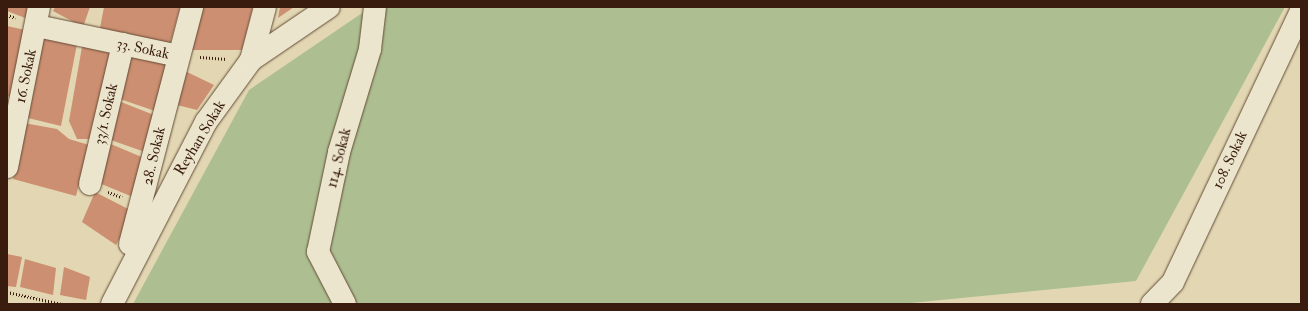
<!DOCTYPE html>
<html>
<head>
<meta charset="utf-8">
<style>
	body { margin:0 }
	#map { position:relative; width:1308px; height:311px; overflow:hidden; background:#e2d7b2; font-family:"IM FELL Double Pica",serif }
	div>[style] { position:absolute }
	.green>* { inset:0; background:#adbf91 }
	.building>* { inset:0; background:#cc8f71 }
	.path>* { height:2.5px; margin-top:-1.25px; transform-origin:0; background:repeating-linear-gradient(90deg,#391c0d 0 1px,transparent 0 3px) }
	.roads { filter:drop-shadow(0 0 1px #634b36) drop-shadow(0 0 1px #634b36) }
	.minor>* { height:22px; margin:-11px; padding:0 11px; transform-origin:11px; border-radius:11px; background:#ece5cd }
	span { translate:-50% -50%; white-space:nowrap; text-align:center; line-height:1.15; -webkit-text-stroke:4px #ece5cd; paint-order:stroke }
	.street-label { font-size:15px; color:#391c0d }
	.frame { position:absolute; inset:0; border:8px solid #391c0d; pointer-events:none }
</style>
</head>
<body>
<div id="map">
	<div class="green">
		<div style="clip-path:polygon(371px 7px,1285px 7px,1136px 281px,900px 304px,133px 304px,249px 90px)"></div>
	</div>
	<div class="building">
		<div style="clip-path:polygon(7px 7px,30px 7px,28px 19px,7px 11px)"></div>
		<div style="clip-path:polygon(55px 7px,90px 7px,83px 27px,53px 11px)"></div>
		<div style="clip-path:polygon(104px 7px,180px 7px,169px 48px,99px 33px)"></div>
		<div style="clip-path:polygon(200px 7px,253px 7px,242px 50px,192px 50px)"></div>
		<div style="clip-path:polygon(280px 7px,294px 7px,278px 18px)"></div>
		<div style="clip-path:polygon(7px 26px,30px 31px,14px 98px,7px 96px)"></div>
		<div style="clip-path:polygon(45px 33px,78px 39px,61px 126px,28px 118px)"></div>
		<div style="clip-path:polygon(83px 41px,114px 48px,92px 139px,77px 139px,69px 121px)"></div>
		<div style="clip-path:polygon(129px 49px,167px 58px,155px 111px,117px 98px)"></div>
		<div style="clip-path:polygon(185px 71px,214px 85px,197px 110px,177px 105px)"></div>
		<div style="clip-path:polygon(116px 100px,154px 115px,145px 152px,108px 139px)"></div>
		<div style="clip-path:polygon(24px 123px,57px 129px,69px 139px,89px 145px,76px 196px,13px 179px)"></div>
		<div style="clip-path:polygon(106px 142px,144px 158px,133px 197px,99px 183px)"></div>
		<div style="clip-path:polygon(95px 192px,134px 212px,116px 245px,82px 222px)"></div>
		<div style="clip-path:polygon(7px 254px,22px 257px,16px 287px,7px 286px)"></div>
		<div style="clip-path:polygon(25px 259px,56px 268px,53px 295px,20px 287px)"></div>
		<div style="clip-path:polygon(64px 267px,90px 277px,86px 300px,60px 295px)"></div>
	</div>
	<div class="path">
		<div style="left:7px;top:15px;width:9px;rotate:18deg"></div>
		<div style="left:200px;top:57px;width:27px;rotate:4deg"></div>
		<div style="left:108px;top:192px;width:15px;rotate:20deg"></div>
		<div style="left:7px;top:292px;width:56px;rotate:12.3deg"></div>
	</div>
	<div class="roads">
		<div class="minor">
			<div style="left:37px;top:26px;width:145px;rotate:11.9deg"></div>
			<div style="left:251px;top:60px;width:55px;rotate:-75.2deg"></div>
			<div style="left:7px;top:167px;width:163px;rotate:-78.7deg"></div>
			<div style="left:90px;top:184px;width:144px;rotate:-76.7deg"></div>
			<div style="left:130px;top:244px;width:245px;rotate:-75.3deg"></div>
			<div style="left:112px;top:304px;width:205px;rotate:-62.7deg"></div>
			<div style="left:206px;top:122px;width:77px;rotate:-54deg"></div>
			<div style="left:251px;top:60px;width:94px;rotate:-34.2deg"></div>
			<div style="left:345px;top:304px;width:59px;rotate:-117.4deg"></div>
			<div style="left:318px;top:252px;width:102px;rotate:-78.1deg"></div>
			<div style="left:339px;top:152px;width:108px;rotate:-73.2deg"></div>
			<div style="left:370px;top:49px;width:42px;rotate:-83.2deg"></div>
			<div style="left:1152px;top:304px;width:30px;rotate:-46deg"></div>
			<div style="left:1173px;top:282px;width:300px;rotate:-64.7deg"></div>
		</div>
	</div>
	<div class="street-label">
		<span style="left:143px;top:49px;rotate:12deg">33. Sokak</span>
		<span style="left:26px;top:76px;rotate:-78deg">16. Sokak</span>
		<span style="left:106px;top:114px;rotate:-77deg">33/1. Sokak</span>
		<span style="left:200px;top:138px;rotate:-59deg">Reyhan Sokak</span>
		<span style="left:154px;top:156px;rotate:-77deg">28.. Sokak</span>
		<span style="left:339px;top:158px;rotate:-76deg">114. Sokak</span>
		<span style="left:1230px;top:160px;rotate:-65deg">108. Sokak</span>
	</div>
	<div class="frame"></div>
</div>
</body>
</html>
